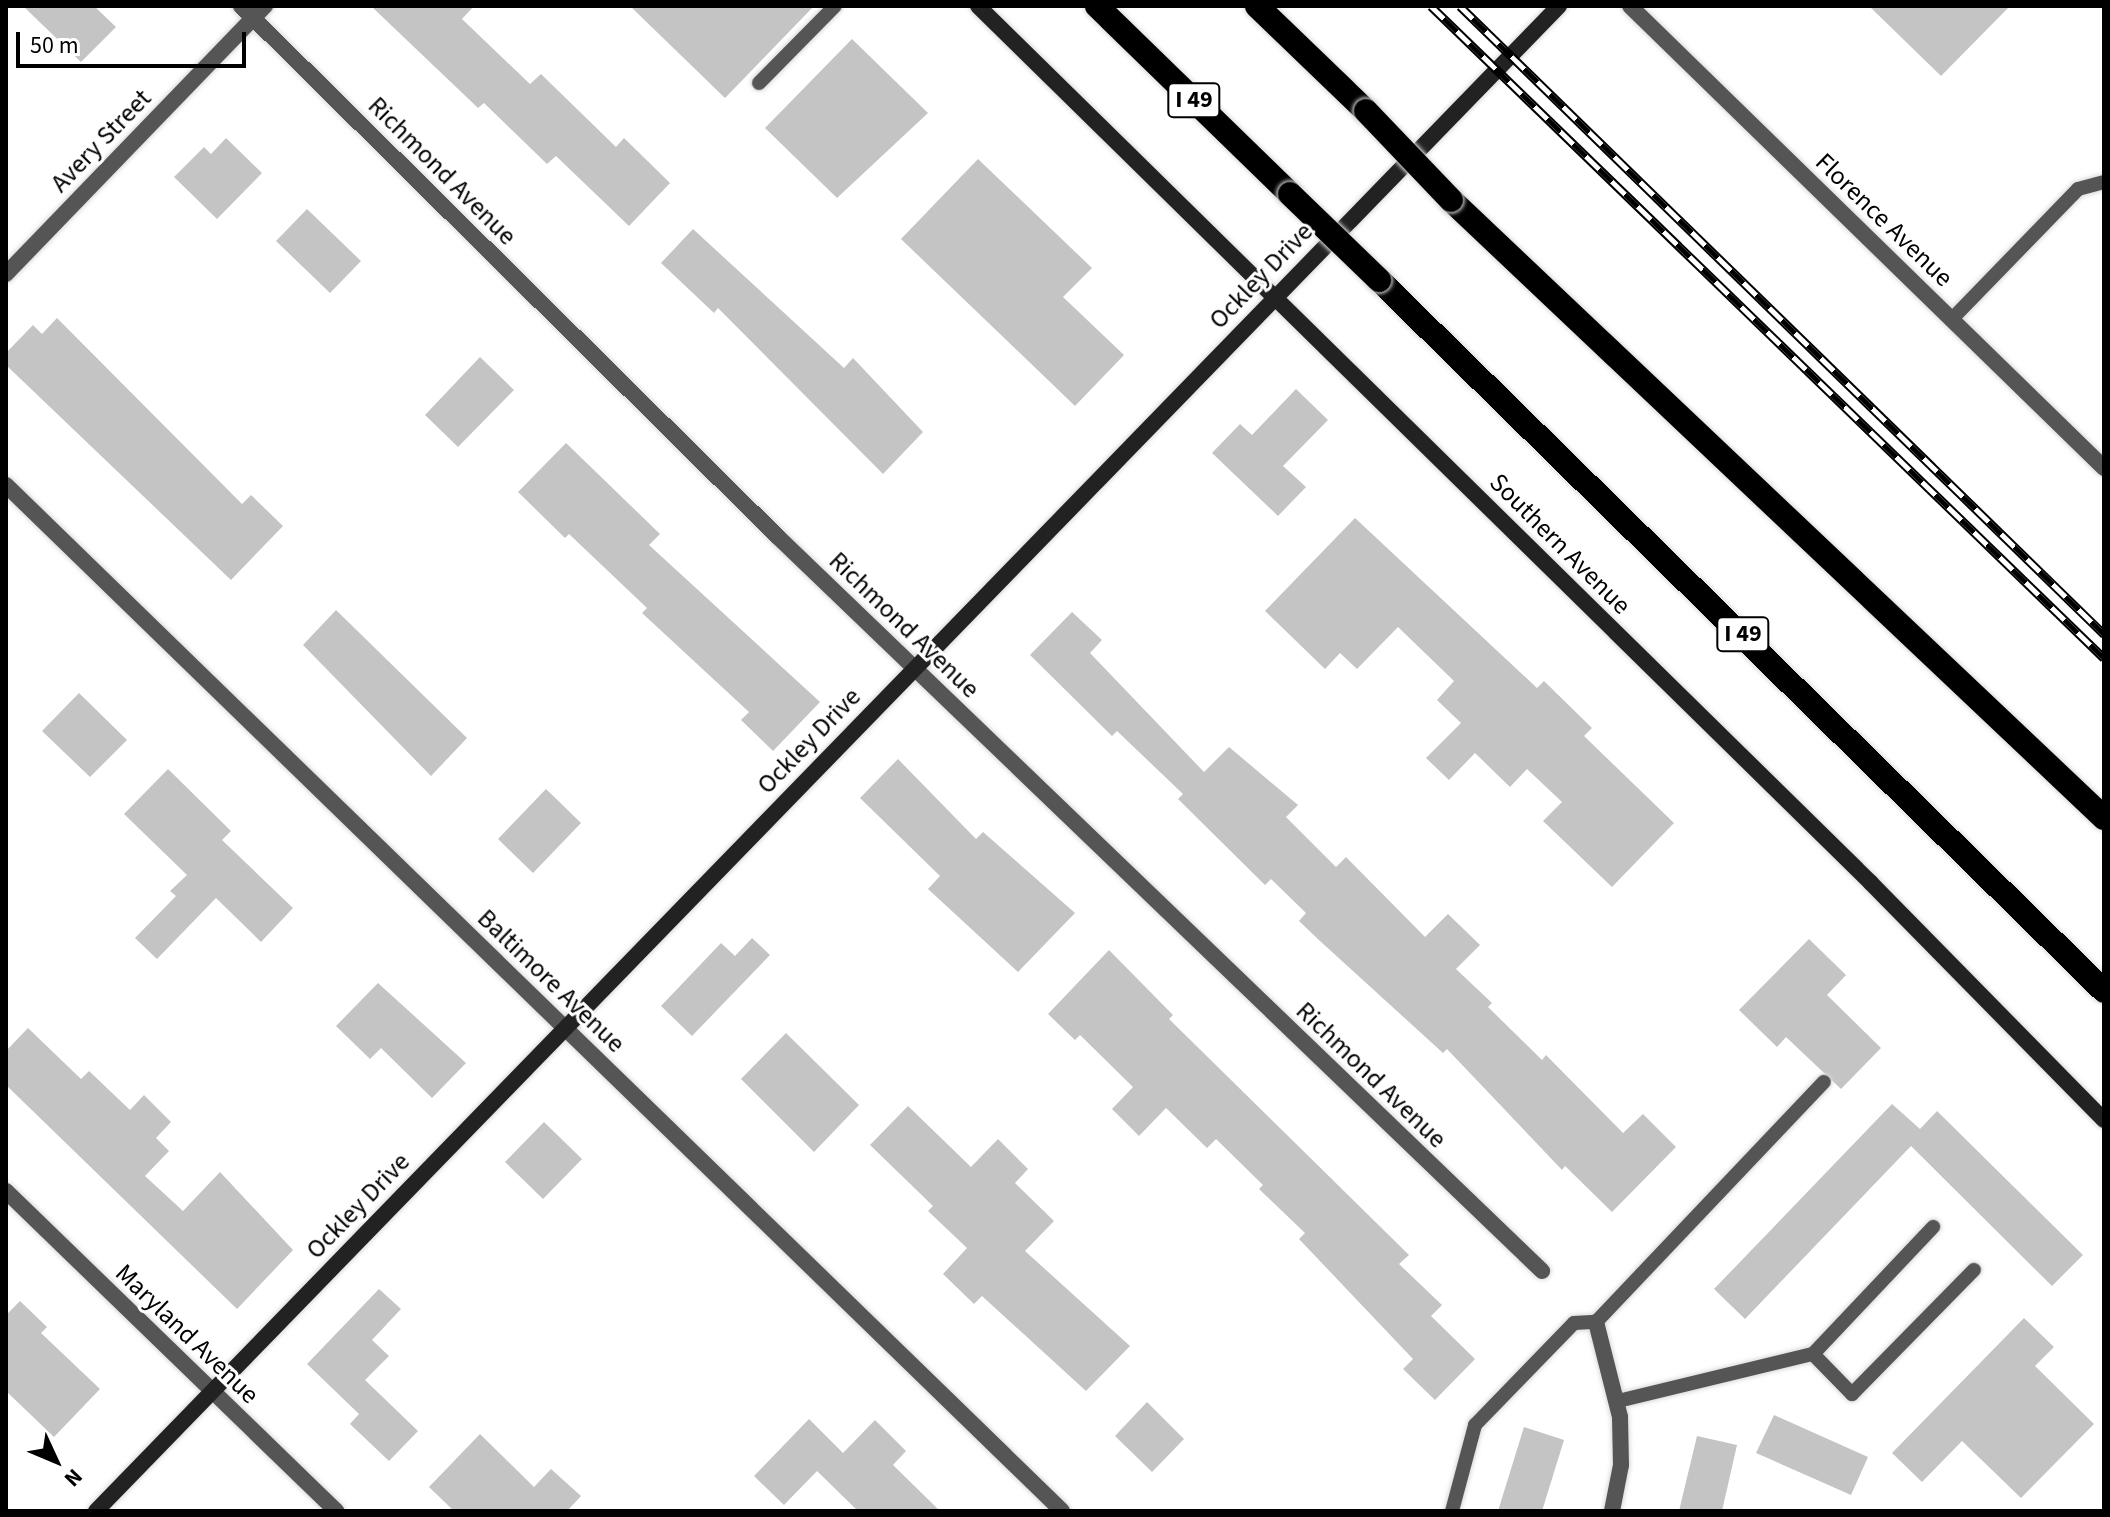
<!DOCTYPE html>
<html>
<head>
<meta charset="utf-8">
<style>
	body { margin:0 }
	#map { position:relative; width:2110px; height:1517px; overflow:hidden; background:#fff; font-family:"Source Sans 3",sans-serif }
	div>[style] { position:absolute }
	.building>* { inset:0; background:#c4c4c4 }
	.roads { filter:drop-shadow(0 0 2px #dbdbdb) drop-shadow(0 0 2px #dbdbdb) }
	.lane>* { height:14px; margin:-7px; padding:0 7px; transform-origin:7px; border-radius:7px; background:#555 }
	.street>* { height:16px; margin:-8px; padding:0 8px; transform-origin:8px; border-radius:8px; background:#555 }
	.secondary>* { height:16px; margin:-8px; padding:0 8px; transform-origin:8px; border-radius:8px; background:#222 }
	.highway>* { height:24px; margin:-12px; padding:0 12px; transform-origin:12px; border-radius:12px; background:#000 }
	.rail>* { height:9px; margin-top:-4.5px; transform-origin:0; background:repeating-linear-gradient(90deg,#fff 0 18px,#000 0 36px); box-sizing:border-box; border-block:2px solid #000 }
	.bridges { filter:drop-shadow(0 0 2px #dbdbdb) drop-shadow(0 0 2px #dbdbdb) }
	.highway-bridge>* { height:24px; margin:-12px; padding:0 12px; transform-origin:12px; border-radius:12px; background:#000 }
	span { translate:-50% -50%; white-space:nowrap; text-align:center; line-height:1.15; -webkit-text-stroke:6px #fff; paint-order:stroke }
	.shield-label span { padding:2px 6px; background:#fff; border:2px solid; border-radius:6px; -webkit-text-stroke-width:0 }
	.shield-label { font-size:24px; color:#000; font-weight:700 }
	.street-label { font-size:26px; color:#000 }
	.frame { position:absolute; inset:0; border:8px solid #000; pointer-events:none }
	.north { position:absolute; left:16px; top:1421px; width:80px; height:80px; -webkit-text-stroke:6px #fff; paint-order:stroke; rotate:134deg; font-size:22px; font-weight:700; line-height:32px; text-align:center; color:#000 }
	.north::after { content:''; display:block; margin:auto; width:28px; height:36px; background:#000; clip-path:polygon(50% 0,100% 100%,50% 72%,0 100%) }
	.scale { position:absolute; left:16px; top:32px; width:230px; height:36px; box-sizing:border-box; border:4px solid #000; border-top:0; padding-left:10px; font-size:24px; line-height:28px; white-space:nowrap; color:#000; -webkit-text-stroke:6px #fff; paint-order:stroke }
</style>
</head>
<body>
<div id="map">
	<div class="building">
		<div style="clip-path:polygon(23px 6px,94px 6px,116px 27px,81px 62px)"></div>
		<div style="clip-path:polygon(371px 6px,474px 6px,462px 19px,530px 84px,541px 74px,616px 147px,624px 138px,670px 183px,629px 226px,556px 156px,547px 164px,484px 103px,478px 108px)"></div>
		<div style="clip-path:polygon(630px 6px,814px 6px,725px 98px)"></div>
		<div style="clip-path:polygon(1869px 6px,2010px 6px,1941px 76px)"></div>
		<div style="clip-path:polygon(852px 39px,928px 113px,837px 198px,765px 128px)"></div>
		<div style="clip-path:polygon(226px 138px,262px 173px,217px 219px,174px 177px,204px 147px,211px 154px)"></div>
		<div style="clip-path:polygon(978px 159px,1092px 268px,1063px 297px,1124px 355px,1075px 406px,901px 239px)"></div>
		<div style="clip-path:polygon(307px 209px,361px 261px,330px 293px,276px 241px)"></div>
		<div style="clip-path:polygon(693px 229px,844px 368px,853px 358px,923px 432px,883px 474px,718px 308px,714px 313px,661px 263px)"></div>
		<div style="clip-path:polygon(57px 318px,242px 504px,251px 495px,283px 526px,231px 580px,6px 365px,6px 353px,33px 325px,42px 334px)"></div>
		<div style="clip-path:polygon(480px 357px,514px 390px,458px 447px,425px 415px)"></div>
		<div style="clip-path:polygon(1296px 389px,1328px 420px,1283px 466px,1306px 487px,1278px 516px,1212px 453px,1240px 424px,1252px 435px)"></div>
		<div style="clip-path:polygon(566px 443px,660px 534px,649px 545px,820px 702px,773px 751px,741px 720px,749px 712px,642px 613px,647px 608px,569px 534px,565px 538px,518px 492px)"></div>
		<div style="clip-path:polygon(1355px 518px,1537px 688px,1544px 681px,1592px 728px,1584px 736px,1674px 823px,1612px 887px,1543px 821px,1562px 802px,1527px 769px,1510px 787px,1475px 753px,1449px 780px,1426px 758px,1461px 723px,1437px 700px,1454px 681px,1398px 627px,1357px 669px,1340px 653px,1325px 669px,1265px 611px)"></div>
		<div style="clip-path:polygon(336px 610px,467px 738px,431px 776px,303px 645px)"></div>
		<div style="clip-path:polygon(1072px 612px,1102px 640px,1090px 653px,1204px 772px,1229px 747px,1298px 805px,1286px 817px,1336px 867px,1346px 857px,1425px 937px,1448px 914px,1480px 945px,1456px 969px,1492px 1003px,1488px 1007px,1542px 1060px,1546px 1055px,1623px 1133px,1643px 1114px,1676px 1147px,1612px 1212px,1565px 1166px,1562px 1170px,1447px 1049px,1443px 1053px,1320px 941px,1299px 921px,1306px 913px,1271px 879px,1265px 885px,1178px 799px,1183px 794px,1117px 731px,1112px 736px,1030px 655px)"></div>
		<div style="clip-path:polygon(79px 693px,127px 740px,90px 777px,42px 731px)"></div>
		<div style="clip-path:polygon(898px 759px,976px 839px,983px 832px,1075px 913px,1018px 972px,928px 889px,940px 876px,860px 798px)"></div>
		<div style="clip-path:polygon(168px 769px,231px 831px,222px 840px,293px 908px,261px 942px,216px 898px,157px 959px,135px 938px,176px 896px,170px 891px,187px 875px,124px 814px)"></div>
		<div style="clip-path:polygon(546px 789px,581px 823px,533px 873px,498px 839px)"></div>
		<div style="clip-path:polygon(752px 938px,770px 955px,692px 1036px,661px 1006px,721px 943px,735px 956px)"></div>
		<div style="clip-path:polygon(1809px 939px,1846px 975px,1827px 995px,1881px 1048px,1841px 1089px,1786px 1037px,1777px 1047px,1739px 1010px)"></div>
		<div style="clip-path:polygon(1109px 950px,1173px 1015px,1169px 1019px,1409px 1255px,1399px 1264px,1442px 1305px,1431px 1316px,1475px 1359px,1435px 1400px,1403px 1369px,1413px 1359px,1299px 1239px,1305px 1233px,1259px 1189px,1263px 1185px,1216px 1139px,1207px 1148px,1166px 1108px,1139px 1136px,1112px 1109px,1133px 1087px,1080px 1035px,1075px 1040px,1048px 1014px)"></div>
		<div style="clip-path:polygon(378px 983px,466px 1063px,432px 1098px,381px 1048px,370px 1059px,336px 1026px)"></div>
		<div style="clip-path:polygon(28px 1028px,81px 1079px,89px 1071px,130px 1110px,144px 1095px,171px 1122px,156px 1138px,169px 1151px,145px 1176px,183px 1211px,220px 1172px,293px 1250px,237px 1309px,6px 1085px,6px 1051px)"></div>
		<div style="clip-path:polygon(786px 1033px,859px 1105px,814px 1152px,741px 1079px)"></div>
		<div style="clip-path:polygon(1892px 1104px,1920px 1129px,1937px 1111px,2083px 1255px,2052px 1286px,1911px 1146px,1745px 1319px,1714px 1289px)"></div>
		<div style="clip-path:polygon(908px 1106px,971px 1167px,998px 1139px,1028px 1169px,1015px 1183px,1054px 1221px,1025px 1251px,1130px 1346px,1086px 1391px,982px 1296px,974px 1304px,943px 1274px,967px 1248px,928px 1211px,933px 1206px,870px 1145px)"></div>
		<div style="clip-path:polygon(544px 1122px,582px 1159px,543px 1199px,505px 1162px)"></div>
		<div style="clip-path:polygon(379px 1289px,401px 1309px,372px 1340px,389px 1356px,365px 1380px,418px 1431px,389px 1461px,350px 1424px,359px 1414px,307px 1364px)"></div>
		<div style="clip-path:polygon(20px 1301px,47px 1327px,41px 1333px,100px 1389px,54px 1437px,6px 1391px,6px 1315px)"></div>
		<div style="clip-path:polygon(2024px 1318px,2054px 1347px,2035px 1366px,2094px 1424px,2021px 1498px,1962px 1441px,1922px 1482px,1892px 1453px)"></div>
		<div style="clip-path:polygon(1147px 1402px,1184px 1439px,1152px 1472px,1115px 1436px)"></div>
		<div style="clip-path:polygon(1774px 1415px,1868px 1457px,1851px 1495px,1756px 1453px)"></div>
		<div style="clip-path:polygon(809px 1419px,843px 1453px,875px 1420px,906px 1451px,893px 1465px,940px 1511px,858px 1511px,817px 1471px,784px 1505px,754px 1476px)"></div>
		<div style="clip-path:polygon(1524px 1427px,1564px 1440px,1542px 1511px,1498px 1511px)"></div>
		<div style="clip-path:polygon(480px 1434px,534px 1487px,551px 1469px,581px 1496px,567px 1511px,454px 1511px,429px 1487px)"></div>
		<div style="clip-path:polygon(1697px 1436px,1737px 1445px,1722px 1511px,1679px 1511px)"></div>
	</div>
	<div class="roads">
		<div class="lane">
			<div style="left:759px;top:83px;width:108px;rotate:-45.4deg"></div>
			<div style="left:1952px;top:319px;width:181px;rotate:-45.9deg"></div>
			<div style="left:2078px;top:189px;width:27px;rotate:-15deg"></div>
			<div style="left:1813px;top:1354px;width:175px;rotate:-46.6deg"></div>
			<div style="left:1618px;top:1401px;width:201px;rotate:-13.6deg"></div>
			<div style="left:1813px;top:1354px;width:56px;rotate:45.7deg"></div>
			<div style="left:1852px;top:1394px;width:174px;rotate:-45.5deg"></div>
			<div style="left:1452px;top:1511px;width:89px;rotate:-75deg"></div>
			<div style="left:1475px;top:1425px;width:142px;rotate:-45.9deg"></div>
			<div style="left:1574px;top:1323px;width:22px;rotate:-3deg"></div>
			<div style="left:1596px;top:1322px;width:331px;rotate:-46.5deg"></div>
		</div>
		<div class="street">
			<div style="left:241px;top:6px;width:754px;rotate:44.68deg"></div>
			<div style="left:777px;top:536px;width:1061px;rotate:43.85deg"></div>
			<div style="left:1630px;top:6px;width:662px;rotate:44.27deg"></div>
			<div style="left:6px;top:274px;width:373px;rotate:-46deg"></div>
			<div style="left:6px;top:485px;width:1472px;rotate:44.17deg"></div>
			<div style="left:6px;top:1191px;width:460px;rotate:44.1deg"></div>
			<div style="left:1596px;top:1322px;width:98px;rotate:75.8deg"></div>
			<div style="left:1620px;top:1417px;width:48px;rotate:88.8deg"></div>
			<div style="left:1621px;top:1465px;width:47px;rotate:101.1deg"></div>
		</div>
		<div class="secondary">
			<div style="left:978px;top:6px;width:1252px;rotate:44.48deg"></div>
			<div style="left:1871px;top:883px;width:332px;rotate:45.5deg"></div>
			<div style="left:96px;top:1511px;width:2099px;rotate:-45.81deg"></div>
		</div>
		<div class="highway">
			<div style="left:1097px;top:6px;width:269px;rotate:44.2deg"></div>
			<div style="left:1257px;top:6px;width:151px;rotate:43.9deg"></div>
			<div style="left:1451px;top:200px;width:899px;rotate:43.42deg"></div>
			<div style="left:1379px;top:280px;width:1015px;rotate:44.44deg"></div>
		</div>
	</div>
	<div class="rail">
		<div style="left:1431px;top:6px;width:937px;rotate:44.09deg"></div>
		<div style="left:1460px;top:6px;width:900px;rotate:44.28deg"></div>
	</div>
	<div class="bridges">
		<div class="highway-bridge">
			<div style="left:1366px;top:111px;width:123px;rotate:46.3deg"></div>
			<div style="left:1290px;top:194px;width:124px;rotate:44deg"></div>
		</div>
	</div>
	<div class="shield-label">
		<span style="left:1194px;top:100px">I 49</span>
		<span style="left:1743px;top:634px">I 49</span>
	</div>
	<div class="street-label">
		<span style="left:101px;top:141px;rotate:-46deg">Avery Street</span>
		<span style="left:442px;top:171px;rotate:45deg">Richmond Avenue</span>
		<span style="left:1884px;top:220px;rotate:44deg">Florence Avenue</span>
		<span style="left:1261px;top:276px;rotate:-46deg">Ockley Drive</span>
		<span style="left:1560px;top:544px;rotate:45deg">Southern Avenue</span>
		<span style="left:904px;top:625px;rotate:44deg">Richmond Avenue</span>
		<span style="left:809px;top:741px;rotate:-46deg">Ockley Drive</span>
		<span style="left:551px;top:981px;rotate:44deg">Baltimore Avenue</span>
		<span style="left:1371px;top:1075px;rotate:44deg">Richmond Avenue</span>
		<span style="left:358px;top:1206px;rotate:-46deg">Ockley Drive</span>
		<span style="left:187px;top:1334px;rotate:44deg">Maryland Avenue</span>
	</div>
	<div class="frame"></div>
	<div class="north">N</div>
	<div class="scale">50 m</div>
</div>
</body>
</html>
